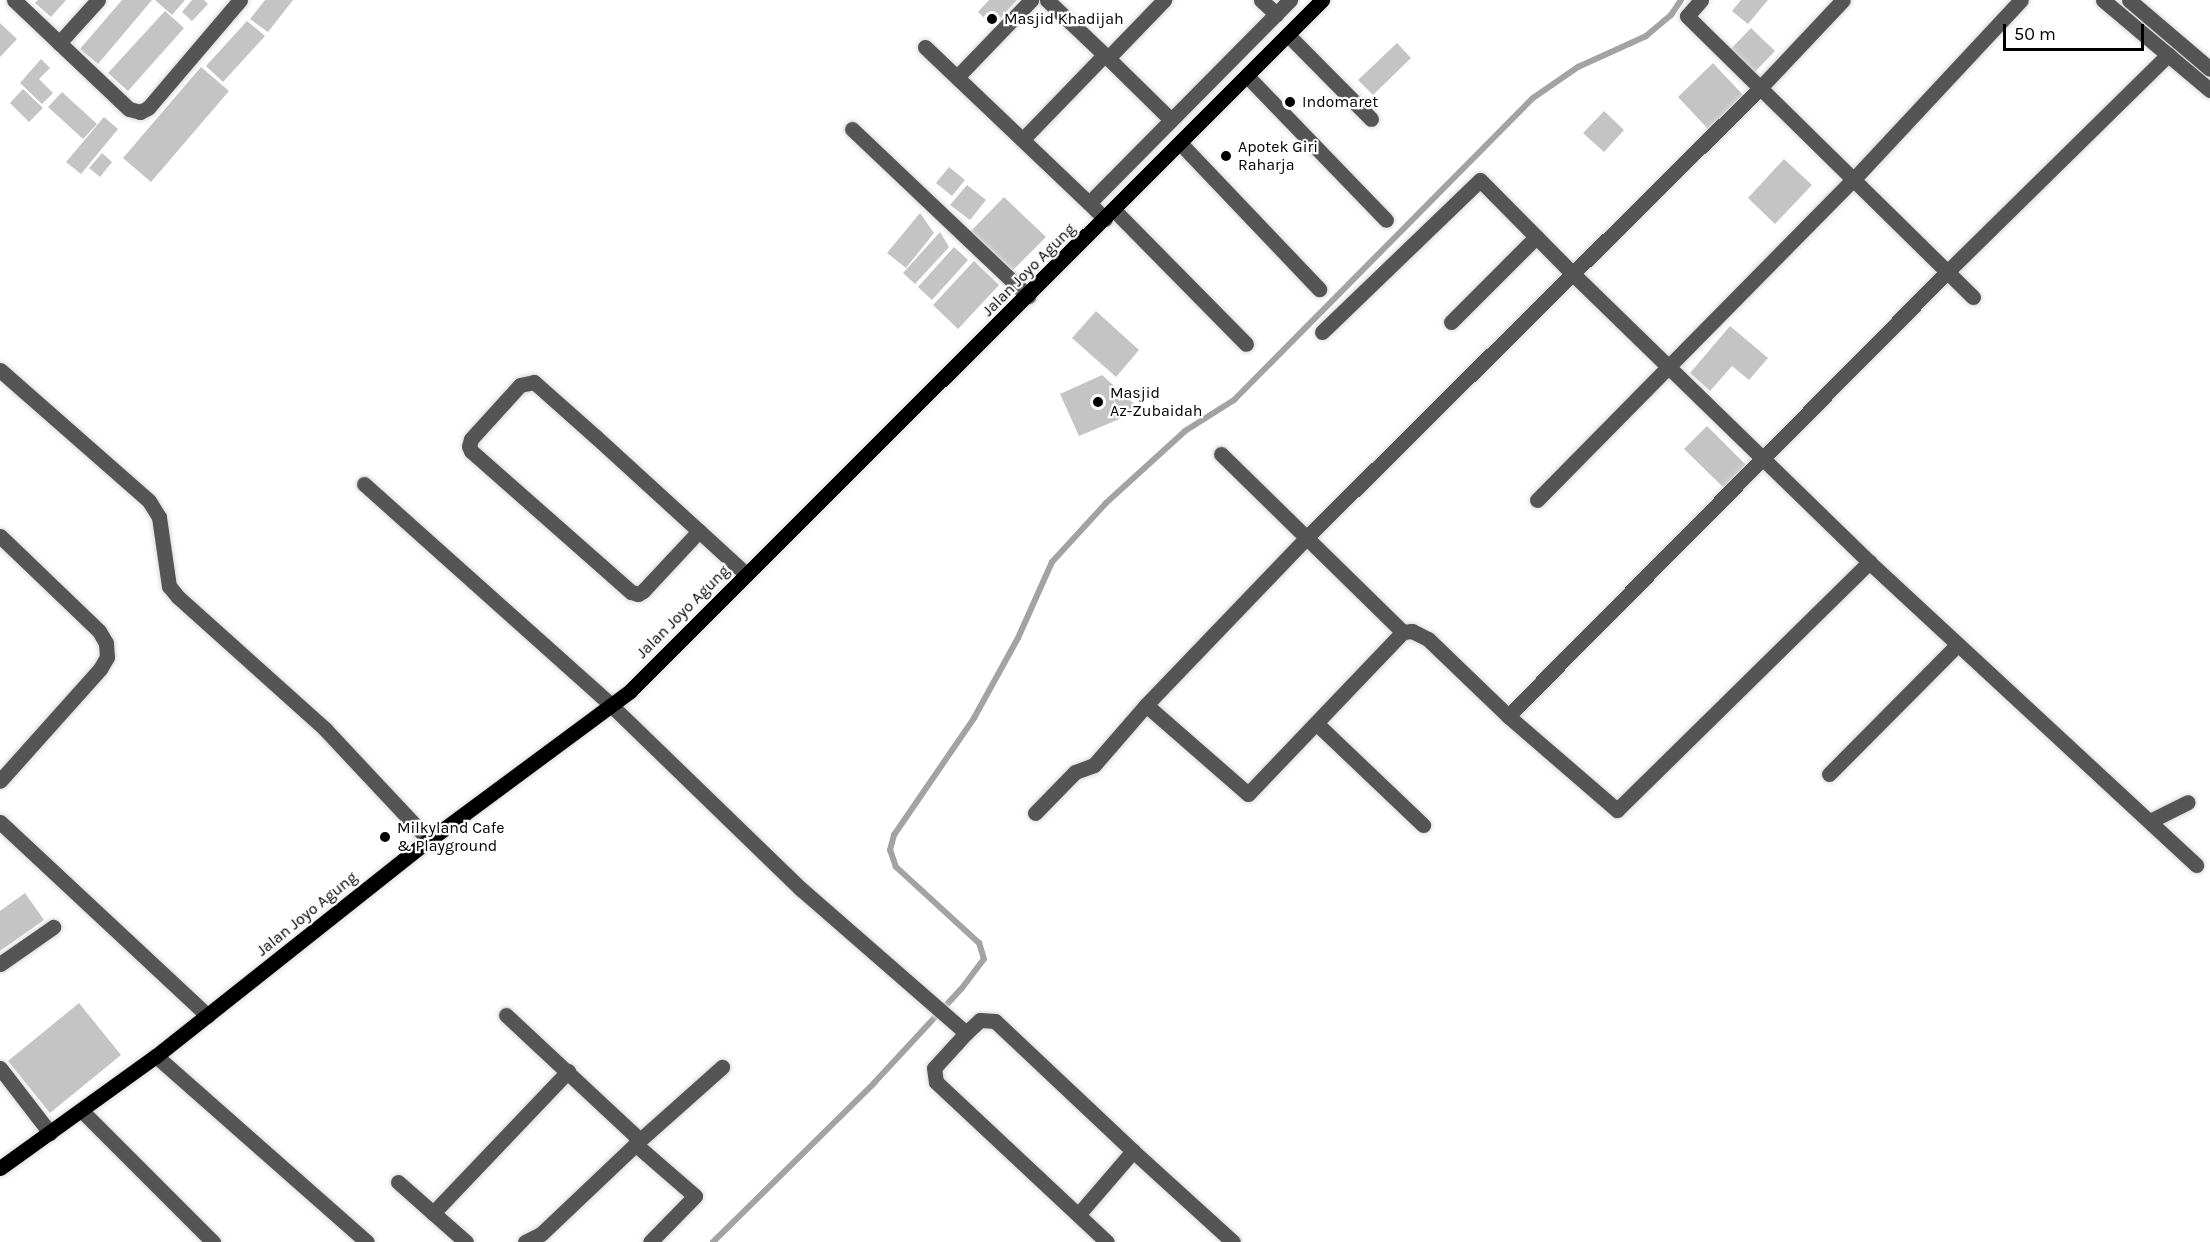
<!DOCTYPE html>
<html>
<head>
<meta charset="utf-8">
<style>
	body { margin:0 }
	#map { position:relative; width:2210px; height:1242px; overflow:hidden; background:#fff; font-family:Karla,sans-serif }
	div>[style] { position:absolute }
	.stream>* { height:6px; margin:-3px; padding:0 3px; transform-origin:3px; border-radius:3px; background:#a3a3a3 }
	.building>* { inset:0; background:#c4c4c4 }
	.roads { filter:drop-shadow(0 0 2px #dbdbdb) drop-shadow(0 0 2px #dbdbdb) }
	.minor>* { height:15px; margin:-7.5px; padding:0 7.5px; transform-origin:7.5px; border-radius:7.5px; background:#555 }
	.major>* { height:15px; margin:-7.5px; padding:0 7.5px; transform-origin:7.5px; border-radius:7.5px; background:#000 }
	.dots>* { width:16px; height:16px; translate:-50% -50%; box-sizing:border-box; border:3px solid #fff; border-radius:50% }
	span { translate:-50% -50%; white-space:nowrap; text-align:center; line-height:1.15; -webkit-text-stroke:4.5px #fff; paint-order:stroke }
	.poi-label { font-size:16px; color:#000 }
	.left { translate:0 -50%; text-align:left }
	.street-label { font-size:16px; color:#000 }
	.scale { position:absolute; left:2003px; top:24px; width:141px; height:27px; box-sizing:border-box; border:3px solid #000; border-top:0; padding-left:8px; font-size:18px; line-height:21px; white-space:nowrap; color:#000; -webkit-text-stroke:4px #fff; paint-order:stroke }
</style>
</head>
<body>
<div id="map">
	<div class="stream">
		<div style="left:713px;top:1242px;width:226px;rotate:-44.6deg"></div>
		<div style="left:874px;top:1083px;width:129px;rotate:-47.2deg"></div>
		<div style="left:962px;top:988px;width:36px;rotate:-53deg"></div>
		<div style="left:984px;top:959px;width:17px;rotate:-107deg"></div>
		<div style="left:979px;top:943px;width:113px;rotate:-137.5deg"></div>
		<div style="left:896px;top:867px;width:18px;rotate:-109deg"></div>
		<div style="left:890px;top:850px;width:16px;rotate:-75deg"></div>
		<div style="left:894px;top:835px;width:142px;rotate:-55.6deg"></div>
		<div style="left:974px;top:718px;width:91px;rotate:-61.2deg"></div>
		<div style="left:1018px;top:638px;width:83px;rotate:-65.9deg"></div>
		<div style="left:1052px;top:562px;width:80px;rotate:-47.5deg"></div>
		<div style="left:1106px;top:503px;width:107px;rotate:-42.3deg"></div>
		<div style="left:1185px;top:431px;width:58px;rotate:-32.3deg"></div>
		<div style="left:1234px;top:400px;width:425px;rotate:-45.3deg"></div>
		<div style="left:1533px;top:98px;width:55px;rotate:-34.6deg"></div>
		<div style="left:1578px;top:67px;width:75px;rotate:-24.5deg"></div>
		<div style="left:1646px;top:36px;width:33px;rotate:-40deg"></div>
		<div style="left:1671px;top:15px;width:18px;rotate:-56deg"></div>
	</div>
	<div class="building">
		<div style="clip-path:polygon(38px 0,66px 0,51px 17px,35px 3px)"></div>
		<div style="clip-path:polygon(122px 0,152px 0,98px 64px,80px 49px)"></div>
		<div style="clip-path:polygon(155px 0,185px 0,172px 15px)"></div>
		<div style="clip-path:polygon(192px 0,204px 0,208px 4px,192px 21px,182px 12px)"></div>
		<div style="clip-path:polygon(265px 0,293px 0,268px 32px,250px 19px)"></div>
		<div style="clip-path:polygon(989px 0,1017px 0,993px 26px,978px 12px)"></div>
		<div style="clip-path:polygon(1741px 0,1768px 0,1748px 24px,1732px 11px)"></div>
		<div style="clip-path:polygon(165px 11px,184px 28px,128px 91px,108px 73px)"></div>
		<div style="clip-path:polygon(247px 21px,265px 36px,223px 82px,206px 66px)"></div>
		<div style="clip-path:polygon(0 23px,17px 39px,0 57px)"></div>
		<div style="clip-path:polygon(1751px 28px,1775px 51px,1751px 76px,1727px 53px)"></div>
		<div style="clip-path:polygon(1397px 43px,1411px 58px,1373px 95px,1358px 80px)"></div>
		<div style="clip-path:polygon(41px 59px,50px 68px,39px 79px,53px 93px,42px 104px,20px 83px)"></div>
		<div style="clip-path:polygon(1713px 63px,1744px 96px,1709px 130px,1678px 97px)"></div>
		<div style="clip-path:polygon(201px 67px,229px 91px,151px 182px,123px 158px)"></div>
		<div style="clip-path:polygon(23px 89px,43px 108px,29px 122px,10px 103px)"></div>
		<div style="clip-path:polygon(62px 92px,97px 124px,83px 139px,48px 107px)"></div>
		<div style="clip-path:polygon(1604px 111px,1624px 130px,1604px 152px,1583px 133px)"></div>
		<div style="clip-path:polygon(104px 117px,118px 129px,81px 174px,66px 162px)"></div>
		<div style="clip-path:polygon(102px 153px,112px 162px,100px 177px,89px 168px)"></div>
		<div style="clip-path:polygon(1784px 159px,1812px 185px,1775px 224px,1748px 198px)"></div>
		<div style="clip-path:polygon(949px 167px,965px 180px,952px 196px,936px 183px)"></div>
		<div style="clip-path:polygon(967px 185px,986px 200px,970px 220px,950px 205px)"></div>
		<div style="clip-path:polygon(1004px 197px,1046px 237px,1013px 270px,971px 231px)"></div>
		<div style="clip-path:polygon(920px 213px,934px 233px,906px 268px,887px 253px)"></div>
		<div style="clip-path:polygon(940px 232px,949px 247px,915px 284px,903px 273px)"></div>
		<div style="clip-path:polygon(954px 247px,968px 260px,932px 300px,918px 287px)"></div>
		<div style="clip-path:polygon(974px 261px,999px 285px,958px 329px,933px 305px)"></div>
		<div style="clip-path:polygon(1096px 311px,1139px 350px,1116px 377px,1072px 338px)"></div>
		<div style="clip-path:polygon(1730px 326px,1768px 358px,1749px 380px,1732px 366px,1710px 391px,1690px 373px)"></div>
		<div style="clip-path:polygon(1102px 375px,1141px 410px,1079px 436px,1060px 394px)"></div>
		<div style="clip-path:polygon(1707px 426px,1746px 465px,1724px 488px,1684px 449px)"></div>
		<div style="clip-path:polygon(25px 893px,44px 920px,0 951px,0 911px)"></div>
		<div style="clip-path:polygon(79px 1003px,121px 1055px,50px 1113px,8px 1061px)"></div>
	</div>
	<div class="roads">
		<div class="minor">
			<div style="left:14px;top:0;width:158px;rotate:43.5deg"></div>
			<div style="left:129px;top:109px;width:11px;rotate:15deg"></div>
			<div style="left:140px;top:112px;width:9px;rotate:-27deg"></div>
			<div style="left:148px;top:108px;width:142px;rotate:-49.6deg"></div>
			<div style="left:1047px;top:0;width:84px;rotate:43.6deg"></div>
			<div style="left:1108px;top:58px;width:81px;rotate:-46deg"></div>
			<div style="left:1261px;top:0;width:21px;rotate:43deg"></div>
			<div style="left:1701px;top:0;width:21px;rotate:131deg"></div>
			<div style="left:1687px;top:16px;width:401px;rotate:44.5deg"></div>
			<div style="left:2103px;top:0;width:140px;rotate:40.1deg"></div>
			<div style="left:2129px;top:0;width:106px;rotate:40.4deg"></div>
			<div style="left:1288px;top:35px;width:118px;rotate:45.3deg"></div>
			<div style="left:59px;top:43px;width:58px;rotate:-47.8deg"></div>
			<div style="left:925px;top:47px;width:226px;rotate:43.6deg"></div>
			<div style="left:1108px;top:58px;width:88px;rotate:44.5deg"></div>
			<div style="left:1247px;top:76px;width:200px;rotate:46deg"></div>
			<div style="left:957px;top:77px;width:107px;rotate:-46.1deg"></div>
			<div style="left:852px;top:129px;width:243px;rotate:43.5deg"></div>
			<div style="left:1023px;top:139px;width:117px;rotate:-46deg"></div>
			<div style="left:1180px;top:143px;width:202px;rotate:46.4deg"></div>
			<div style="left:1114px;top:210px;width:188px;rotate:45.4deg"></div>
			<div style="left:1105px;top:219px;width:23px;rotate:-135deg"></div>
			<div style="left:1089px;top:203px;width:286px;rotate:-45.3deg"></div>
			<div style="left:1451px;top:322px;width:120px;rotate:-45deg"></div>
			<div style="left:1322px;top:332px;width:219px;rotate:-43.9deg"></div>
			<div style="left:1480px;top:180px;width:131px;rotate:45.3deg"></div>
			<div style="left:1572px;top:273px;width:414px;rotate:44.2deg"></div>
			<div style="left:1869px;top:562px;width:446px;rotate:42.8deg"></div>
			<div style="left:0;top:370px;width:198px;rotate:41.3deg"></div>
			<div style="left:149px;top:501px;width:19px;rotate:58deg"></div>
			<div style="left:159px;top:517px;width:70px;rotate:81.8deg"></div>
			<div style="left:169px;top:586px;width:14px;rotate:51deg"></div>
			<div style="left:178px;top:597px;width:198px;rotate:41.9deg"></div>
			<div style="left:325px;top:729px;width:152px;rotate:46.9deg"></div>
			<div style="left:1221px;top:454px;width:255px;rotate:44.4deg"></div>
			<div style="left:364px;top:484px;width:333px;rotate:41.8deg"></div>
			<div style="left:612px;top:706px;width:263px;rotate:44.1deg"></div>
			<div style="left:801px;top:889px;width:219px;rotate:41.1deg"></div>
			<div style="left:966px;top:1033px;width:19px;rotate:-43deg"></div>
			<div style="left:980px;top:1020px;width:15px;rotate:4deg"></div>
			<div style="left:995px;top:1021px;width:190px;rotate:43.3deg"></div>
			<div style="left:1133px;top:1151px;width:84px;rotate:130.7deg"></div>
			<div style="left:1537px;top:500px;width:450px;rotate:-45.4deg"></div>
			<div style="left:1853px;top:180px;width:246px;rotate:-47deg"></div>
			<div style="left:699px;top:531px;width:82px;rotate:133deg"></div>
			<div style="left:643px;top:591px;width:6px;rotate:149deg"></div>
			<div style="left:638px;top:594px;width:7px;rotate:-164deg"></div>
			<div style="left:631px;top:592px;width:213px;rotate:-138.6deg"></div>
			<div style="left:471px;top:451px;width:5px;rotate:-112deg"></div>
			<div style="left:469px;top:446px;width:7px;rotate:-74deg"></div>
			<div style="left:471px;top:439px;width:73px;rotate:-47.8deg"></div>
			<div style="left:520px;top:385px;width:14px;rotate:-12deg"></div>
			<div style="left:534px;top:382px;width:83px;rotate:41.6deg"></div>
			<div style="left:596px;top:437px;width:139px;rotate:42.4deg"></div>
			<div style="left:699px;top:531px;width:64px;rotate:42.5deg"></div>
			<div style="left:0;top:536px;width:137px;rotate:43.8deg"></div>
			<div style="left:99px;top:631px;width:14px;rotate:60deg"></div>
			<div style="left:106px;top:643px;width:14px;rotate:86deg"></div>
			<div style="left:107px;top:657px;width:14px;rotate:120deg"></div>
			<div style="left:100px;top:669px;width:150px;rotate:131.8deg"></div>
			<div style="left:1146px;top:705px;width:135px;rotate:41.1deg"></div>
			<div style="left:1248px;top:794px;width:224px;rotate:-46.3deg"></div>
			<div style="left:1403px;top:632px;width:9px;rotate:-6deg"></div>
			<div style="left:1412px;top:631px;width:18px;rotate:27deg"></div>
			<div style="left:1428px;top:639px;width:111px;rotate:43.9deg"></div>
			<div style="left:1508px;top:716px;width:624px;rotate:-45.32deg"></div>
			<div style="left:1947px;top:272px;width:310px;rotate:-44.5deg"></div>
			<div style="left:1508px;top:716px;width:144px;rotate:40.8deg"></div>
			<div style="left:1617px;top:810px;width:354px;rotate:-44.5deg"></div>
			<div style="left:1316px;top:723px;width:148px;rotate:43.6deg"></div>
			<div style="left:1829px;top:774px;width:182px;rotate:-45.2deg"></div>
			<div style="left:1035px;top:813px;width:57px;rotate:-45.7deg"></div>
			<div style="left:1075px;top:772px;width:20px;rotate:-20deg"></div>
			<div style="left:1094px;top:765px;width:79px;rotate:-49.1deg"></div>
			<div style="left:1146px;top:705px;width:230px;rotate:-46.2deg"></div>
			<div style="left:1305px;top:539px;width:639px;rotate:-44.75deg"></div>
			<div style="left:1759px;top:89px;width:122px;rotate:-46.7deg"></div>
			<div style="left:2150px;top:821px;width:42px;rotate:-26.6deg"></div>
			<div style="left:0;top:822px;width:284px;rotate:43deg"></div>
			<div style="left:0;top:964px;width:65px;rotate:-34.9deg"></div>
			<div style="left:506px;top:1015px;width:183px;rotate:43deg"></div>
			<div style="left:966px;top:1033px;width:47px;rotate:132.4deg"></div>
			<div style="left:934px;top:1068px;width:14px;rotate:82deg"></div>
			<div style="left:936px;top:1082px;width:234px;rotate:43.1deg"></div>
			<div style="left:156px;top:1056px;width:281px;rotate:41.4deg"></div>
			<div style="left:0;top:1068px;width:82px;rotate:52.4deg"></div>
			<div style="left:81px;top:1110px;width:187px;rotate:45deg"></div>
			<div style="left:635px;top:1144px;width:79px;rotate:40.9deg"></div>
			<div style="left:695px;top:1196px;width:64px;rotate:134.4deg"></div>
			<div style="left:1133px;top:1151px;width:135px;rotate:42.3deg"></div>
			<div style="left:398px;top:1182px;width:47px;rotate:41.5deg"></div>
			<div style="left:466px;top:1242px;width:44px;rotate:-138.7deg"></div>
			<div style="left:433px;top:1213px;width:196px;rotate:-46.4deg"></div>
			<div style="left:525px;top:1242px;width:18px;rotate:-27deg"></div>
			<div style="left:541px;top:1234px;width:137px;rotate:-43.5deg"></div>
			<div style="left:640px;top:1140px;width:110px;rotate:-41.7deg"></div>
		</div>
		<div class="major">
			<div style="left:0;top:1168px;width:192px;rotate:-35.7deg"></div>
			<div style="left:156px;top:1056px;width:348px;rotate:-38.4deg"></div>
			<div style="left:429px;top:840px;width:250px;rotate:-36.5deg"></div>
			<div style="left:630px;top:691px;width:978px;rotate:-44.96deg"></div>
		</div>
	</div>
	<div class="dots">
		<div style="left:992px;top:19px;background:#000"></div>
		<div style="left:1290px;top:102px;background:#000"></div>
		<div style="left:1226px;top:156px;background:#000"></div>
		<div style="left:1098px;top:402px;background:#000"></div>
		<div style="left:385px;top:837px;background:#000"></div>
	</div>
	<div class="poi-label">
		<span class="left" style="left:1004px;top:19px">Masjid Khadijah</span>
		<span class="left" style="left:1302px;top:102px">Indomaret</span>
		<span class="left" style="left:1238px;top:156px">Apotek Giri<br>Raharja</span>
		<span class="left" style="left:1110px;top:402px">Masjid<br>Az-Zubaidah</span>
		<span class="left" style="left:397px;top:837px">Milkyland Cafe<br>&amp; Playground</span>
	</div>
	<div class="street-label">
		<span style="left:1029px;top:270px;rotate:-45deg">Jalan Joyo Agung</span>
		<span style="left:683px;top:612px;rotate:-45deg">Jalan Joyo Agung</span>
		<span style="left:307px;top:914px;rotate:-39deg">Jalan Joyo Agung</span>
	</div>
	<div class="scale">50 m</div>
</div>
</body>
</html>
